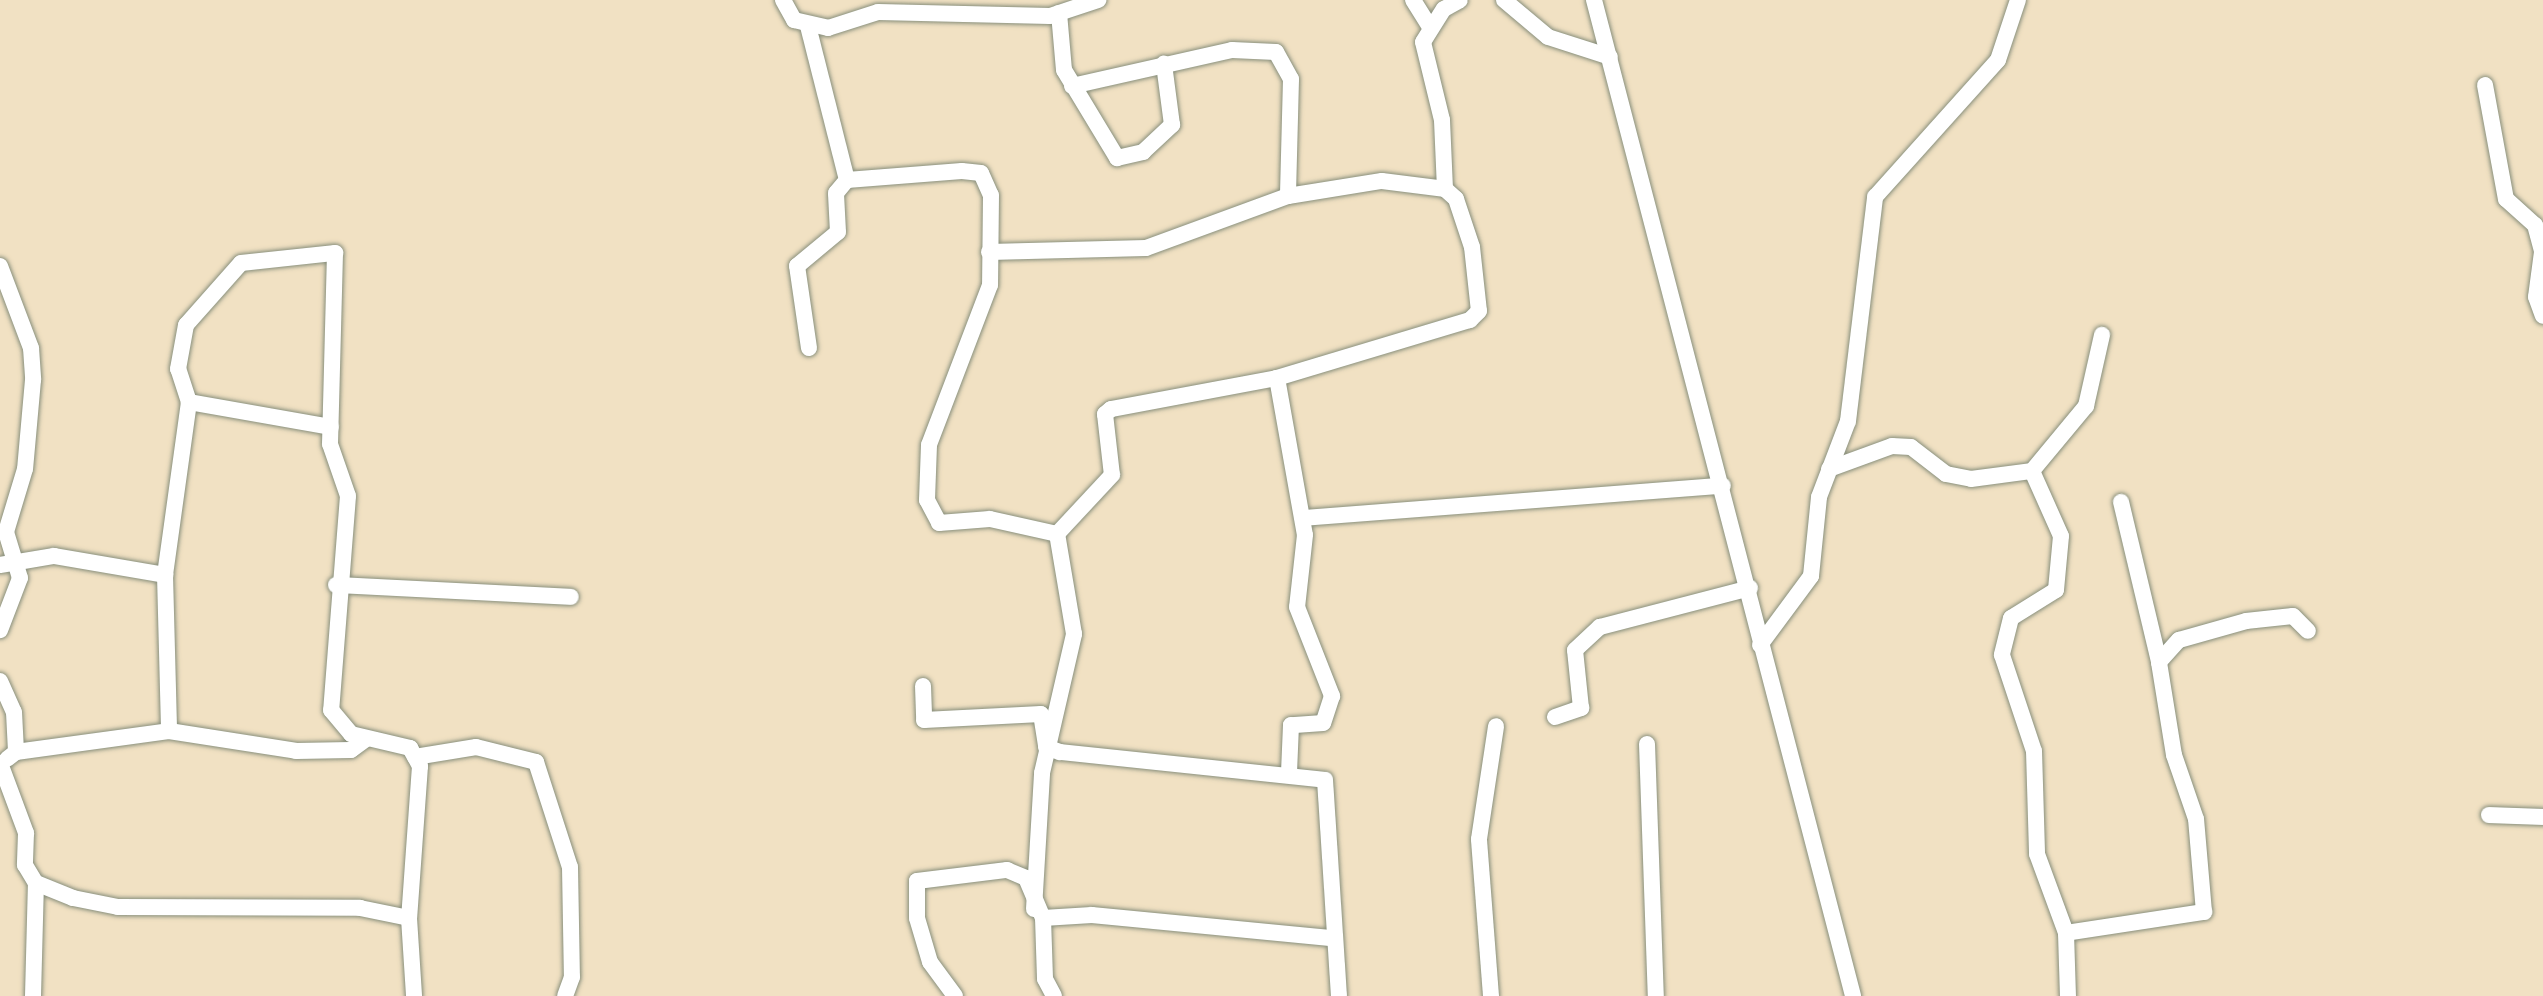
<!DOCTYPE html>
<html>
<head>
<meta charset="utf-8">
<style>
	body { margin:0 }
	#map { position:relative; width:2543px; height:996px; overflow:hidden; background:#f1e1c3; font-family:"Shantell Sans",sans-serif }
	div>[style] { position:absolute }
	.roads { filter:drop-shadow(0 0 2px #888f7c) drop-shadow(0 0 2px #888f7c) }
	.street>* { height:16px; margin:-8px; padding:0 8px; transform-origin:8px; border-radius:8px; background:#fff }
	span { translate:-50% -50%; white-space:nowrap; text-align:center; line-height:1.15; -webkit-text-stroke:8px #fbf7ec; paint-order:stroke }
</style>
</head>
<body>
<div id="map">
	<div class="roads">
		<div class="street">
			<div style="left:783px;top:0;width:23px;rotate:61deg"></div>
			<div style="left:794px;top:20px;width:35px;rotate:13deg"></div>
			<div style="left:828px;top:28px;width:52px;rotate:-17.7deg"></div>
			<div style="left:878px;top:12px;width:172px;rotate:1.3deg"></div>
			<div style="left:1050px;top:16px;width:51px;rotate:-18.4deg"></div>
			<div style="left:1413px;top:0;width:31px;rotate:58deg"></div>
			<div style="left:1504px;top:0;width:57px;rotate:40.1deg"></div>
			<div style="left:1548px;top:37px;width:65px;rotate:17.9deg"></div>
			<div style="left:1594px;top:0;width:1029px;rotate:75.42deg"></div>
			<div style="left:1059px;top:13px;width:57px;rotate:85deg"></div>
			<div style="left:1064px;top:70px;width:103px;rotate:58.9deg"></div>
			<div style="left:1117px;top:158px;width:27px;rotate:-13deg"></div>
			<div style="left:1143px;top:152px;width:40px;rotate:-43deg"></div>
			<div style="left:1172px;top:125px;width:62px;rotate:-97.5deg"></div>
			<div style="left:808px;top:26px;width:159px;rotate:75.8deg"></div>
			<div style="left:847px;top:180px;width:115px;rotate:-4.5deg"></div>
			<div style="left:962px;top:171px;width:19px;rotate:6deg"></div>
			<div style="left:981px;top:173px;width:24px;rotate:66deg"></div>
			<div style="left:991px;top:195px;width:90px;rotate:90.6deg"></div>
			<div style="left:990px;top:285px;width:171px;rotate:110.9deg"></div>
			<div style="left:929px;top:445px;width:55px;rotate:92.1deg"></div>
			<div style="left:927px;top:500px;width:26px;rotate:62deg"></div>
			<div style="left:939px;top:523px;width:51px;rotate:-4.5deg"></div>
			<div style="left:990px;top:519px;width:69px;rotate:12.6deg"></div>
			<div style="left:2485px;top:85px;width:116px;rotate:79.6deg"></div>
			<div style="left:2506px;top:199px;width:39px;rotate:42deg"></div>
			<div style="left:2535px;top:225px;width:28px;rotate:75deg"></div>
			<div style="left:2542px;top:252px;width:45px;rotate:97.6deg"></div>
			<div style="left:2536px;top:297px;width:20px;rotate:70deg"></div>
			<div style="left:1072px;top:86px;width:164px;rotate:-12.7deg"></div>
			<div style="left:1232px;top:50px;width:44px;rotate:2.6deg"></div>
			<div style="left:1276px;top:52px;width:31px;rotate:61deg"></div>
			<div style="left:1291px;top:79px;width:117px;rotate:91.5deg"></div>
			<div style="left:1445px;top:189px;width:69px;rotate:-92.5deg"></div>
			<div style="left:1442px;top:120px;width:80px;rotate:-103.7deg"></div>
			<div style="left:1423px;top:42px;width:39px;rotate:-58deg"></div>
			<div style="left:1444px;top:9px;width:18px;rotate:-29deg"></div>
			<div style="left:989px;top:252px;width:157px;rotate:-1.5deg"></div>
			<div style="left:1146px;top:248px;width:151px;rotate:-20.1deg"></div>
			<div style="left:1288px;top:196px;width:95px;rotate:-9.1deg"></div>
			<div style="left:1382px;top:181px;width:64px;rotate:7.2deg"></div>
			<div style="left:1445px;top:189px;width:15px;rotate:42deg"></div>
			<div style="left:1456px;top:199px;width:51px;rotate:71.6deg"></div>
			<div style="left:1472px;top:247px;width:64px;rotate:83.8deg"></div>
			<div style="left:1479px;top:311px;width:13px;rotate:135deg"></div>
			<div style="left:1470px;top:320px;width:202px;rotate:163.3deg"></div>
			<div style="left:1277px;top:378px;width:169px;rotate:169.4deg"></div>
			<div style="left:1111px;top:409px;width:8px;rotate:140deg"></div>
			<div style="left:1105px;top:414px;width:61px;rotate:83.5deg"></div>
			<div style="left:1112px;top:475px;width:81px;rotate:133deg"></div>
			<div style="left:0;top:266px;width:88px;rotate:69.3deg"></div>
			<div style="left:31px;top:348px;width:32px;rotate:86deg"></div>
			<div style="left:33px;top:380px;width:89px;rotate:95.1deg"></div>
			<div style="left:25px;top:469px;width:66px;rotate:106.8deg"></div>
			<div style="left:6px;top:532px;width:48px;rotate:73.1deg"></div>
			<div style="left:20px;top:578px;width:56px;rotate:111deg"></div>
			<div style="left:809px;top:348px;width:83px;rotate:-98.3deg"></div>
			<div style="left:797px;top:266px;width:53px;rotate:-39.7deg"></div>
			<div style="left:838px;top:232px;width:39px;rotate:-93deg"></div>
			<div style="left:836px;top:193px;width:17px;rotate:-50deg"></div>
			<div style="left:1277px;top:378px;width:159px;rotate:79.9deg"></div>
			<div style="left:1305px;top:535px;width:72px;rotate:96.3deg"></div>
			<div style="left:1297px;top:607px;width:96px;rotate:68.5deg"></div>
			<div style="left:1332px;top:696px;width:28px;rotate:108deg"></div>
			<div style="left:1323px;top:723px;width:32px;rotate:176deg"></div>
			<div style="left:1291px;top:725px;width:48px;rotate:92.4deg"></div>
			<div style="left:189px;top:402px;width:144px;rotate:10deg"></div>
			<div style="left:1829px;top:469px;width:67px;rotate:-20.1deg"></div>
			<div style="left:1892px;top:446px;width:19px;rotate:3deg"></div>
			<div style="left:1911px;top:447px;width:44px;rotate:37.6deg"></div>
			<div style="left:1946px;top:474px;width:25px;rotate:11deg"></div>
			<div style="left:1971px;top:479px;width:62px;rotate:-7.5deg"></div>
			<div style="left:2032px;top:471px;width:85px;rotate:-50.3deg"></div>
			<div style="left:2086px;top:406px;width:73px;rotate:-77.3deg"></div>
			<div style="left:2032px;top:471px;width:71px;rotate:66deg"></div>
			<div style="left:2061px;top:536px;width:54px;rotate:95.3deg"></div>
			<div style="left:2056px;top:590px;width:53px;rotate:148.1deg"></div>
			<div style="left:2011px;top:618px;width:38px;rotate:104deg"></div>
			<div style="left:2002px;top:655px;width:101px;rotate:71.6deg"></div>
			<div style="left:2034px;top:751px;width:103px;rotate:88.3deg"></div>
			<div style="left:2037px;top:854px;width:84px;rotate:69.8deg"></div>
			<div style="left:2066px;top:933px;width:63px;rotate:88.2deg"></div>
			<div style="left:2121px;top:502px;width:164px;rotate:76.6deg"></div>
			<div style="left:1303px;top:518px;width:421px;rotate:-4.4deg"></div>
			<div style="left:0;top:565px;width:55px;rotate:-9.5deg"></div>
			<div style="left:54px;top:556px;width:113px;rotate:9.7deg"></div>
			<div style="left:165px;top:575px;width:156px;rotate:88.5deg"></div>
			<div style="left:165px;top:575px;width:175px;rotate:-82.1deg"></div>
			<div style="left:189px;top:402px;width:35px;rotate:-108deg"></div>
			<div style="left:178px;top:369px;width:45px;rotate:-79.7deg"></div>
			<div style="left:186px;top:325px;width:83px;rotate:-48.4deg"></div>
			<div style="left:241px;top:263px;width:95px;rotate:-6.1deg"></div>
			<div style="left:335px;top:253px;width:191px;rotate:91.5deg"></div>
			<div style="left:330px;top:444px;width:55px;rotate:70.9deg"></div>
			<div style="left:348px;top:496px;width:215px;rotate:94.5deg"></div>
			<div style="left:331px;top:710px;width:31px;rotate:50deg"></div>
			<div style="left:351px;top:734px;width:61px;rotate:13.3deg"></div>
			<div style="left:410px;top:748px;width:21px;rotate:61deg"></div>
			<div style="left:420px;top:766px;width:152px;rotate:94.1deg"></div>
			<div style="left:409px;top:918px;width:78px;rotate:86.3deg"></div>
			<div style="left:336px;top:585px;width:235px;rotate:2.9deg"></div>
			<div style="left:1760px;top:645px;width:86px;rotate:-53.5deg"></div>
			<div style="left:1811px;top:576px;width:79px;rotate:-84.2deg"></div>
			<div style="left:1819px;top:497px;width:81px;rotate:-69.1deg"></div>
			<div style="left:1848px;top:421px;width:226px;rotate:-83.1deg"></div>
			<div style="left:1875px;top:197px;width:184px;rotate:-48.1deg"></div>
			<div style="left:1998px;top:60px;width:63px;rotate:-71.6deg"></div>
			<div style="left:0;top:681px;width:34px;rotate:66deg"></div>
			<div style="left:14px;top:712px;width:40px;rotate:87.1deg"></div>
			<div style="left:16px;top:752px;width:11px;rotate:142deg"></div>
			<div style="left:923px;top:686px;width:34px;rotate:88deg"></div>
			<div style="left:924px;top:720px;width:117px;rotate:-2.9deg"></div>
			<div style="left:1041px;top:714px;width:33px;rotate:81deg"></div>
			<div style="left:1046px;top:747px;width:15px;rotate:20deg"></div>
			<div style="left:1060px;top:752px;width:266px;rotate:6deg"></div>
			<div style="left:1325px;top:780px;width:216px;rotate:86.3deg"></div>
			<div style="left:1555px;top:717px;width:28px;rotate:-19deg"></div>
			<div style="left:1581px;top:708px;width:58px;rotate:-95.9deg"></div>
			<div style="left:1575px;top:650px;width:34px;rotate:-43deg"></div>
			<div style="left:1600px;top:627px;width:155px;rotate:-14.6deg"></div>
			<div style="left:1647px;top:744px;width:252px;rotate:88deg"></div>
			<div style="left:16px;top:752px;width:154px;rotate:-7.8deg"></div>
			<div style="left:169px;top:731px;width:129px;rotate:8.9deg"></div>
			<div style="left:296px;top:751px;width:55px;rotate:-1deg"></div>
			<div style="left:351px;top:750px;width:19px;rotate:-36deg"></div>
			<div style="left:415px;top:757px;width:62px;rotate:-9.3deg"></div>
			<div style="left:476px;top:747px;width:62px;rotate:14deg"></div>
			<div style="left:536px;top:762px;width:110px;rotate:72.1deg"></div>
			<div style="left:570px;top:867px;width:110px;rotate:89deg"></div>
			<div style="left:572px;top:977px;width:20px;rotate:110deg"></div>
			<div style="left:0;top:763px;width:75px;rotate:69.6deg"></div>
			<div style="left:26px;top:833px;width:32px;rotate:92deg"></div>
			<div style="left:25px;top:865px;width:21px;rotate:59deg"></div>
			<div style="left:36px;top:883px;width:40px;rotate:22deg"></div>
			<div style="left:73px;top:898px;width:46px;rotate:11.3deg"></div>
			<div style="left:118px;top:907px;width:242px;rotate:0.2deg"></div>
			<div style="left:360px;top:908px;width:50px;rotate:11.5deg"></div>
			<div style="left:2489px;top:815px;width:54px;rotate:2.1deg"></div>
			<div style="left:1034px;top:909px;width:136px;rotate:-86.6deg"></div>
			<div style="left:1042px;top:773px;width:143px;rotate:-77deg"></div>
			<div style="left:1074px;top:634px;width:101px;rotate:-99.6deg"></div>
			<div style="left:1043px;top:918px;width:49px;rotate:-3.5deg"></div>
			<div style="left:1092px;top:915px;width:239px;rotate:5.5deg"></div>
			<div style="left:2066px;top:933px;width:140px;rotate:-8.7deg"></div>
			<div style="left:2204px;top:912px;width:93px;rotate:-94.9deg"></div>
			<div style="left:2196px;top:819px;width:68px;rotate:-109deg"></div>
			<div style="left:2174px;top:755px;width:94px;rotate:-99.2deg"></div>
			<div style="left:2159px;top:662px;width:30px;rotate:-48deg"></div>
			<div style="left:2179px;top:640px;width:70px;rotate:-15.8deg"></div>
			<div style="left:2246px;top:621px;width:47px;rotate:-6.1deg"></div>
			<div style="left:2293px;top:616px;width:21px;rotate:45deg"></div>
			<div style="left:33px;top:996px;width:113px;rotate:-88.5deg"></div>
			<div style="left:955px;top:996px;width:42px;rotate:-126.3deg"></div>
			<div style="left:930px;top:962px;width:46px;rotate:-106.5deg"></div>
			<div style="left:917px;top:918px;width:37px;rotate:-90deg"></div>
			<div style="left:917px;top:881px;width:91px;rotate:-7deg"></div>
			<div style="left:1007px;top:870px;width:21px;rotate:23deg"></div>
			<div style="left:1026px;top:878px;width:43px;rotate:67deg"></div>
			<div style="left:1043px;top:918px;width:61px;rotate:88.1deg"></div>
			<div style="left:1045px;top:979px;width:19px;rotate:62deg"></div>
			<div style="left:1491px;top:996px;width:157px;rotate:-94.4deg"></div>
			<div style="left:1479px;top:839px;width:114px;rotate:-81.4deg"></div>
		</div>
	</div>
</div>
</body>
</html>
